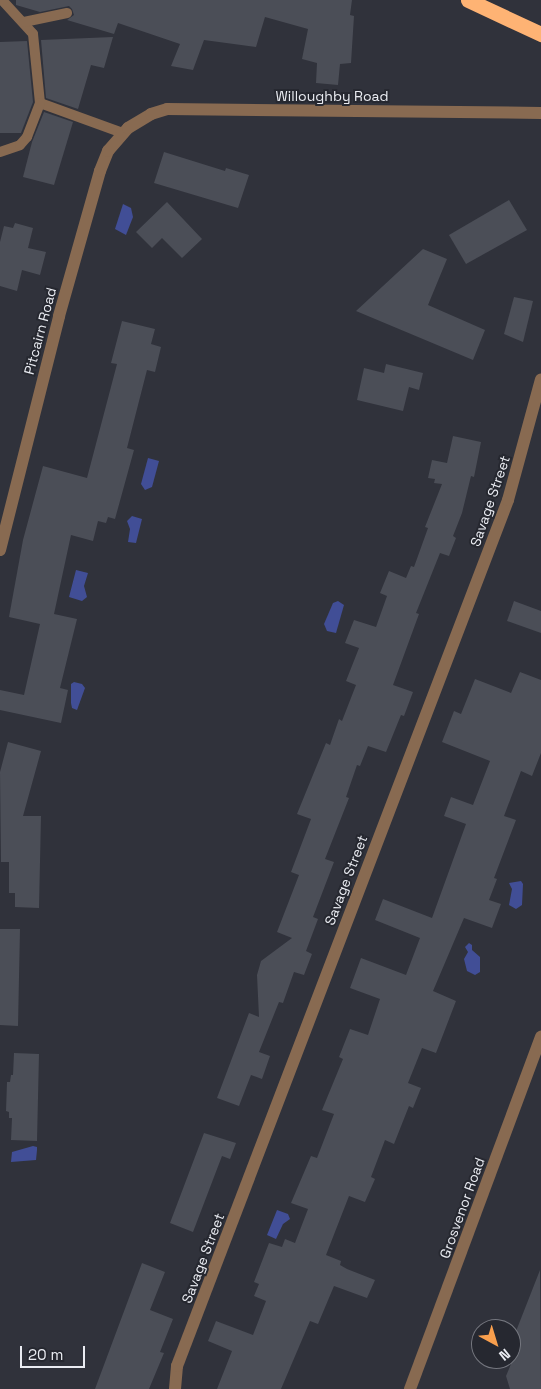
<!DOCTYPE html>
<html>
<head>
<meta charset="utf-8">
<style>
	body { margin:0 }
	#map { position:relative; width:541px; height:1389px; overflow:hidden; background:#30323b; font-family:"Space Grotesk",sans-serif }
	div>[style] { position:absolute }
	.water>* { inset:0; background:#414e96 }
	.building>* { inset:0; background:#4b4e57 }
	.lane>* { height:10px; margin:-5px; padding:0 5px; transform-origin:5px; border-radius:5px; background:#886a51 }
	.street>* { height:12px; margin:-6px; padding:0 6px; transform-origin:6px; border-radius:6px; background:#886a51 }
	.highway>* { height:15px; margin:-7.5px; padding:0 7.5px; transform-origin:7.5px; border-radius:7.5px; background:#feb374 }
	span { translate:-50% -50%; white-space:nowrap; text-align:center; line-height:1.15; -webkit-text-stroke:4px #262830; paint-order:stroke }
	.street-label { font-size:14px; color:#eaecf2 }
	.north { position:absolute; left:471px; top:1319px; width:50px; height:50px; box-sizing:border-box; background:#262830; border:1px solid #74767e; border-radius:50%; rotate:141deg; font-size:14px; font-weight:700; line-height:20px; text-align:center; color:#eaecf2 }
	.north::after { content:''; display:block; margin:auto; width:18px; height:22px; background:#f99f4d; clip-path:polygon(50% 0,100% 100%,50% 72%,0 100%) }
	.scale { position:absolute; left:20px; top:1346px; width:65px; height:22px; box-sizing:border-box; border:2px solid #eaecf2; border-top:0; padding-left:6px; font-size:15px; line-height:18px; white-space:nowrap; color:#eaecf2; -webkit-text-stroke:4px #262830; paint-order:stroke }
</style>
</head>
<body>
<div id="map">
	<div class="water">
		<div style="clip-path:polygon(123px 204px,131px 208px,133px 217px,126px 235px,115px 229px)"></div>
		<div style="clip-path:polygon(148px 458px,159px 461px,152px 487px,145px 490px,141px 484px)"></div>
		<div style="clip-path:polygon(132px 516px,142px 519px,136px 543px,128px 542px,130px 529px,127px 521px)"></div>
		<div style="clip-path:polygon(76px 570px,88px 573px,84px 586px,87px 597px,82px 601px,69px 597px)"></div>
		<div style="clip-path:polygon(338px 601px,344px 605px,336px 633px,327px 631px,324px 624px,333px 603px)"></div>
		<div style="clip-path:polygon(74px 682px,82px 684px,85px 688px,77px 710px,72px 708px,71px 703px,71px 684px)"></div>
		<div style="clip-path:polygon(521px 881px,523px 884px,522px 905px,516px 909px,509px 905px,512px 889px,509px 883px)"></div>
		<div style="clip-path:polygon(469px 943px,472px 945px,472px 950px,480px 957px,480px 972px,475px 975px,467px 971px,464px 959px,468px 952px,465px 947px)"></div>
		<div style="clip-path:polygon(33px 1146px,37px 1147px,37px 1150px,36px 1160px,11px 1162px,12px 1152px)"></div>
		<div style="clip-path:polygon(277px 1210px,288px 1214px,290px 1219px,283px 1224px,276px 1239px,267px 1235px)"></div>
	</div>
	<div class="building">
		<div style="clip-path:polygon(16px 0,352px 0,350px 15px,354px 16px,351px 63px,340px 64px,338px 85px,316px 83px,317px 63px,302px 59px,308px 29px,265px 17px,256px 47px,204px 40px,193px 70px,171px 66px,180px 44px,118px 23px,114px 34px,67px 20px,74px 15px,72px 9px,69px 6px,40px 12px,16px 5px)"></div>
		<div style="clip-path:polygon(113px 37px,104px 68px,91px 65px,78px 109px,46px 98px,41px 40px)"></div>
		<div style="clip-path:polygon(27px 41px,33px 102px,21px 133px,0 133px,0 42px)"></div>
		<div style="clip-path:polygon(44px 112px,73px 122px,54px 185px,23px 177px,32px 142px)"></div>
		<div style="clip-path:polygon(164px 152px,225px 171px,226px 168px,249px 175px,238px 208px,154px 183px)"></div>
		<div style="clip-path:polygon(509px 200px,527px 230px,466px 264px,449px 235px)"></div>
		<div style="clip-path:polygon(167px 202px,202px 239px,182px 258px,162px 238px,152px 248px,136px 232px)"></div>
		<div style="clip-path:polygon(15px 223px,33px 228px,28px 248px,46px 252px,40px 275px,22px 270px,17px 291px,0 286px,0 242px,4px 226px,13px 228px)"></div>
		<div style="clip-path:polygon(423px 249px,447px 259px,428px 305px,485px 330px,473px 360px,356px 311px)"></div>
		<div style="clip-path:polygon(514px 297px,533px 301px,523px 342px,504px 334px)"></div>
		<div style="clip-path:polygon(122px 321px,155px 329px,151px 344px,161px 347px,155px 372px,147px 370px,127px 448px,134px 450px,115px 519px,108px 517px,106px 523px,98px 521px,93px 541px,71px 535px,54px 614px,77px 619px,60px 688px,68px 690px,61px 723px,0 710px,0 690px,24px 695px,40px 624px,9px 617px,23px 540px,43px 466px,87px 478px,117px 364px,111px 363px)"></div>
		<div style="clip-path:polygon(386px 364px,423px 373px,419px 390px,409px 387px,403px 411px,357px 400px,364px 368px,384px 373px)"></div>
		<div style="clip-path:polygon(453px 436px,481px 442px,474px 477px,471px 476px,462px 513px,453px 536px,456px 538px,449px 556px,440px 553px,416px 613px,419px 614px,393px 685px,413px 692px,404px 716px,401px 715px,386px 752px,368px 746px,360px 766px,357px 765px,346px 797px,349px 798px,325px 859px,334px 862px,313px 917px,318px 919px,306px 951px,312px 954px,304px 975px,294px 972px,283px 1003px,279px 1002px,259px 1052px,270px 1056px,262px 1079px,251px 1075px,239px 1106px,217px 1098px,249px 1013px,259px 1017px,257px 975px,261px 961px,292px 938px,277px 932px,299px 875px,291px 872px,311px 819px,297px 814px,326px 743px,330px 745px,339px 719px,342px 721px,356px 685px,346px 681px,359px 648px,345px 643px,354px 620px,376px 627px,387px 596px,380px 593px,389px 571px,406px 578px,411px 566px,414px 567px,428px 528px,425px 527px,442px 484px,434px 483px,435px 479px,428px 478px,432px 460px,447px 463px)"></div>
		<div style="clip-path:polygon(514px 601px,541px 611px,541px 633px,507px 621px)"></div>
		<div style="clip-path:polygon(520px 672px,541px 680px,541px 753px,532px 776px,521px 771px,504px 816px,516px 820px,494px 878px,497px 879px,489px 900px,501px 904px,492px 928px,464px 918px,433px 991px,456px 1001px,436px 1053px,422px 1048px,408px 1083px,421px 1088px,413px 1108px,409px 1106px,394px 1144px,385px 1140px,371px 1177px,375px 1179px,365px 1202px,349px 1196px,326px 1255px,341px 1261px,340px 1265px,347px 1269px,375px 1280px,367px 1298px,334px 1286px,318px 1324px,310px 1321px,281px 1389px,217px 1389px,232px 1351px,208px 1341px,216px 1321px,253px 1335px,266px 1301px,254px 1296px,259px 1284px,254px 1282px,269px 1243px,282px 1247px,285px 1239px,295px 1243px,308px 1209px,291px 1203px,311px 1156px,317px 1158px,334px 1114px,322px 1110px,343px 1059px,339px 1057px,350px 1029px,368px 1035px,380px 999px,350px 988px,361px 958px,406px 975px,420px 938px,375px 920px,383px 899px,432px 918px,466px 824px,444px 816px,451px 797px,473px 805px,490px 761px,442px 742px,454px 711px,461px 714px,475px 679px,511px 693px)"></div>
		<div style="clip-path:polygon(8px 742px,41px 751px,23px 816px,41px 816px,39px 908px,15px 907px,15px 893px,9px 893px,9px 862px,1px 862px,0 772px)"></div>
		<div style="clip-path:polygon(0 929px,20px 929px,18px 1026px,0 1025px)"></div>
		<div style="clip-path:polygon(14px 1053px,39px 1054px,37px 1141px,11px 1140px,12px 1118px,9px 1118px,9px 1112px,6px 1111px,7px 1082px,10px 1082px,11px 1075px,13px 1075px)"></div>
		<div style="clip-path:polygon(204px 1133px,236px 1143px,230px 1159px,222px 1156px,193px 1232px,170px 1223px)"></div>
		<div style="clip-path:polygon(142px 1263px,165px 1272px,150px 1310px,173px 1319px,160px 1352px,164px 1353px,149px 1389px,95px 1389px)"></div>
		<div style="clip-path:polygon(540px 1270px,541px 1389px,510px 1389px,506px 1376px,511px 1364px,511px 1344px)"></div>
	</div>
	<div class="lane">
		<div style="left:2px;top:0;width:46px;rotate:47.6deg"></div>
		<div style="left:33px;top:34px;width:69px;rotate:84.2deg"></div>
		<div style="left:40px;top:103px;width:88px;rotate:19.9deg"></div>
		<div style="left:24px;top:22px;width:44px;rotate:-11.8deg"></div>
		<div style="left:0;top:152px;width:21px;rotate:-19deg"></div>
		<div style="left:20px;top:145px;width:11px;rotate:-49deg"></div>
		<div style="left:27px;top:137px;width:36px;rotate:-69deg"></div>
	</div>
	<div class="street">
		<div style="left:0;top:550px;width:241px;rotate:-75.8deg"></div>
		<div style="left:59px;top:316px;width:151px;rotate:-74.2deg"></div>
		<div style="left:100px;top:171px;width:22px;rotate:-68deg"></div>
		<div style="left:108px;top:151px;width:30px;rotate:-49deg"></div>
		<div style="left:128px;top:128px;width:27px;rotate:-31deg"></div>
		<div style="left:151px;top:114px;width:17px;rotate:-17deg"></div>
		<div style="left:167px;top:109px;width:374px;rotate:0.6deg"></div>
		<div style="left:175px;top:1389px;width:23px;rotate:-85deg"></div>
		<div style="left:177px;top:1366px;width:927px;rotate:-69.08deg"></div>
		<div style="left:508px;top:500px;width:125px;rotate:-74.7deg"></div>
		<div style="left:410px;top:1389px;width:376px;rotate:-69.6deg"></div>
	</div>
	<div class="highway">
		<div style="left:468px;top:0;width:81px;rotate:25deg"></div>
	</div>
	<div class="street-label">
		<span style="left:332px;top:96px">Willoughby Road</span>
		<span style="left:40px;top:331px;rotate:-75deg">Pitcairn Road</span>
		<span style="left:490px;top:501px;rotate:-71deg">Savage Street</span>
		<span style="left:346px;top:880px;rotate:-69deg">Savage Street</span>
		<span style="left:462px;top:1208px;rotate:-70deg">Grosvenor Road</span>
		<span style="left:203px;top:1258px;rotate:-69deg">Savage Street</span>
	</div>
	<div class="north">N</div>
	<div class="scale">20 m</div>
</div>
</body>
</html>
